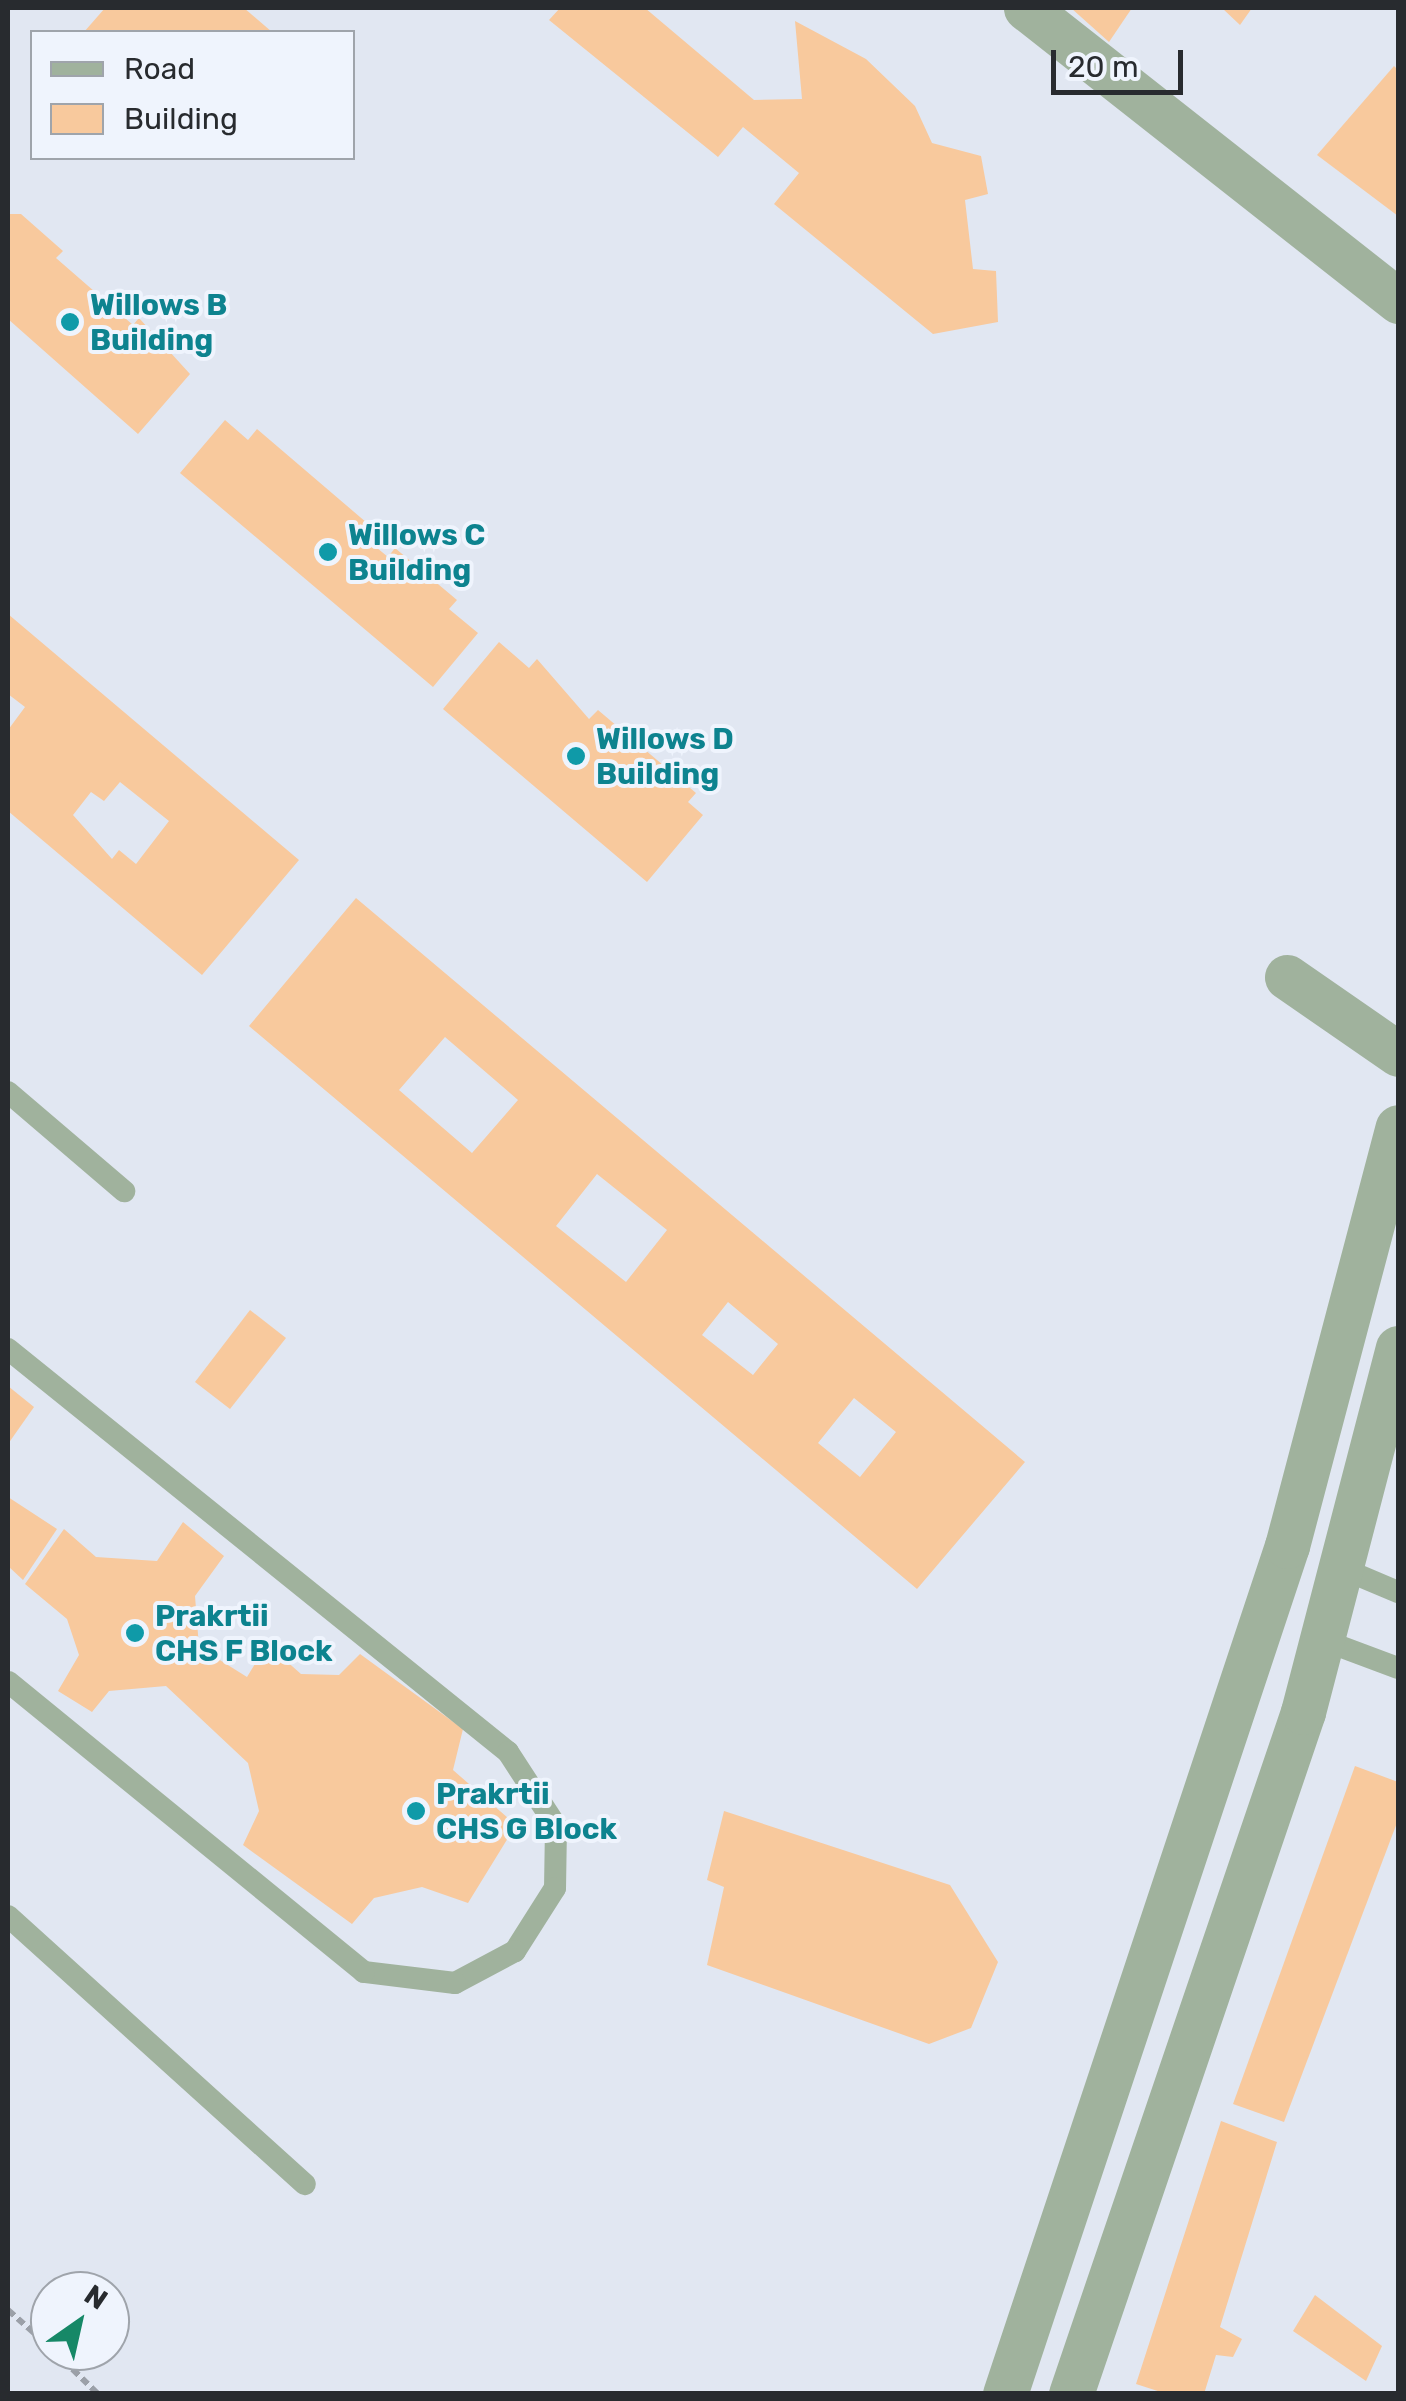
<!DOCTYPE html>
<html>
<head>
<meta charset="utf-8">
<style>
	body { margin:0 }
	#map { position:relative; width:1406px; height:2401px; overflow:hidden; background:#e1e7f2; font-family:Rubik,sans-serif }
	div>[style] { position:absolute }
	.building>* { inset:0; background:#f8c99d }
	.path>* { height:6px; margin-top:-3px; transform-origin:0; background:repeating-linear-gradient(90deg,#9ba0a8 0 8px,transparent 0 13px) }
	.lane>* { height:22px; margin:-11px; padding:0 11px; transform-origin:11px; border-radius:11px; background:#a0b29d }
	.street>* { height:45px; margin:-22.5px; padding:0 22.5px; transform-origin:22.5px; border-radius:22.5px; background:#a0b29d }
	.dots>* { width:28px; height:28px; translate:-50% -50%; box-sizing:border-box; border:5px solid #eff4fd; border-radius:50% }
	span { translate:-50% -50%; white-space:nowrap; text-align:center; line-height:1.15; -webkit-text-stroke:8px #eff4fd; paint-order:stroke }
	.culture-label { font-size:30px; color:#0d838f; font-weight:700 }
	.left { translate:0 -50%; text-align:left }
	.frame { position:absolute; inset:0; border:10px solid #282b2f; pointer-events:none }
	.legend { position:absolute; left:30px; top:30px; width:325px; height:130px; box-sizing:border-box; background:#eff4fd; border:2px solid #9fa4ab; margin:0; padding:12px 18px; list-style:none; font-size:30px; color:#282b2f }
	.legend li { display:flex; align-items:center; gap:20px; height:50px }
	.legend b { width:50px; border:2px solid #9fa4ab }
	.north { position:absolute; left:30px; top:2271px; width:100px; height:100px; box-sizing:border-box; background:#eff4fd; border:2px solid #9fa4ab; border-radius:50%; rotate:34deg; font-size:28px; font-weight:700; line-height:40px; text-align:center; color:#282b2f }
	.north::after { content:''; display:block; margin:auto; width:35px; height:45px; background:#168867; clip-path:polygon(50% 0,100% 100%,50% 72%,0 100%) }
	.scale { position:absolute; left:1051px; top:50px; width:132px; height:45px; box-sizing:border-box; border:5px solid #282b2f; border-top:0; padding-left:12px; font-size:30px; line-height:35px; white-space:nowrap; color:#282b2f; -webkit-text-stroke:8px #eff4fd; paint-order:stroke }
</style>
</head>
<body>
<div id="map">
	<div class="building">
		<div style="clip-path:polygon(105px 8px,244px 8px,272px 32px,84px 32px)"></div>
		<div style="clip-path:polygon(560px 8px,645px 8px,754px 100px,802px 99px,795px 21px,866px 59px,915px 106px,932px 143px,981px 156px,988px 194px,965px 200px,973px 269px,996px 271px,998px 322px,933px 334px,774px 204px,799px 173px,743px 127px,718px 157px,549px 20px)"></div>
		<div style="clip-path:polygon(1071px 8px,1132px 8px,1109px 42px)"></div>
		<div style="clip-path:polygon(1222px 8px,1252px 8px,1240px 25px)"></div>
		<div style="clip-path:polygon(1394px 66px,1398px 70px,1398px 216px,1317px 155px)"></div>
		<div style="clip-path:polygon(8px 214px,21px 214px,63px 251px,56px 258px,133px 325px,139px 318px,190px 374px,138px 434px,8px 319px)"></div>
		<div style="clip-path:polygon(225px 420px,248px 440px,257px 429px,367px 523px,359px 533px,388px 557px,395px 548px,457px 600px,449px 609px,478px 633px,433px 687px,180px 473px)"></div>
		<div style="clip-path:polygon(evenodd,8px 614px,299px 860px,202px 975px,8px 811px,8px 730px,25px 707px,8px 694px,8px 614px,120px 782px,169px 821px,136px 864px,119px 850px,112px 859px,73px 815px,91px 792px,104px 801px,120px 782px)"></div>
		<div style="clip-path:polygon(499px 642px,529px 668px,537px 659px,589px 719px,598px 710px,696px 793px,688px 802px,703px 815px,647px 882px,443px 709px)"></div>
		<div style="clip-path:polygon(evenodd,356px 898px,1025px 1462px,917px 1589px,249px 1026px,356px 898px,445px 1037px,518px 1100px,472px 1153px,399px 1090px,445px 1037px,356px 898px,597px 1174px,667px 1230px,626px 1282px,556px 1226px,597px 1174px,356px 898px,728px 1302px,778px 1344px,753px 1375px,702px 1335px,728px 1302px,356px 898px,854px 1398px,896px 1432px,860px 1477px,818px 1443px,854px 1398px)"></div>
		<div style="clip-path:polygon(250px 1310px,286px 1338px,230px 1409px,195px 1382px)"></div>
		<div style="clip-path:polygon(8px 1386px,34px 1407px,8px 1444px)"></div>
		<div style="clip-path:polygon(8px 1497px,57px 1529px,23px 1580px,8px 1566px)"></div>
		<div style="clip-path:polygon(183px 1522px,224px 1556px,195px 1596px,199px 1647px,247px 1677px,267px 1644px,301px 1674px,339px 1675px,360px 1654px,463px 1729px,453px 1770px,516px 1825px,468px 1903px,422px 1887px,374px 1898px,352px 1924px,243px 1845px,259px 1811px,248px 1763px,166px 1686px,109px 1691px,92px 1712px,58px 1691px,79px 1655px,67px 1619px,25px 1584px,64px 1529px,96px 1557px,157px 1561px)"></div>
		<div style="clip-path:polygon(1355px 1766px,1398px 1782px,1398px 1820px,1284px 2122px,1233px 2104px)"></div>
		<div style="clip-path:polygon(724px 1811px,950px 1885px,998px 1962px,971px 2028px,929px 2044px,707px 1965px,724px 1887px,707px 1880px)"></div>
		<div style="clip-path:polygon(1221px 2121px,1277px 2142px,1220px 2327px,1242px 2339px,1233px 2357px,1216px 2355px,1204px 2394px,1167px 2394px,1136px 2384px)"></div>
		<div style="clip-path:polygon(1315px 2295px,1382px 2346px,1366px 2381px,1293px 2331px)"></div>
	</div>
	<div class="path">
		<div style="left:8px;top:2310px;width:56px;rotate:41.4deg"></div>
		<div style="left:54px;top:2351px;width:62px;rotate:44.3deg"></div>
	</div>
	<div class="lane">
		<div style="left:8px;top:1092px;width:153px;rotate:40.5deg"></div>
		<div style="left:8px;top:1349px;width:642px;rotate:38.87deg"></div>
		<div style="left:508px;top:1752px;width:88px;rotate:57deg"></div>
		<div style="left:556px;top:1826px;width:62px;rotate:90.9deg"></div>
		<div style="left:555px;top:1888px;width:75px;rotate:122.4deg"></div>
		<div style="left:515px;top:1951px;width:68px;rotate:151.9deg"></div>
		<div style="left:455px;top:1983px;width:92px;rotate:-173.1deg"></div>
		<div style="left:364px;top:1972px;width:459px;rotate:-140.8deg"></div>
		<div style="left:1341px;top:1568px;width:62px;rotate:22.8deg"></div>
		<div style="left:1323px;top:1640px;width:80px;rotate:20.5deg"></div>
		<div style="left:8px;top:1916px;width:400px;rotate:42.1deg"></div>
	</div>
	<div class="street">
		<div style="left:1026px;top:8px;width:474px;rotate:38.2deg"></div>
		<div style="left:1287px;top:977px;width:135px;rotate:34.7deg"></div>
		<div style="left:1005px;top:2394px;width:894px;rotate:-71.61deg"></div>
		<div style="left:1287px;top:1546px;width:433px;rotate:-75.2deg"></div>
		<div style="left:1071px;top:2394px;width:720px;rotate:-71.21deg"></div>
		<div style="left:1303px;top:1712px;width:376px;rotate:-75.4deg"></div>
	</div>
	<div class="dots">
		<div style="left:70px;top:322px;background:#0f9aa8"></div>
		<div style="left:328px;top:552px;background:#0f9aa8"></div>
		<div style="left:576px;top:756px;background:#0f9aa8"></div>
		<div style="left:135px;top:1633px;background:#0f9aa8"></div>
		<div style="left:416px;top:1811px;background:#0f9aa8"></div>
	</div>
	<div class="culture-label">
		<span class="left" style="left:90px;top:322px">Willows B<br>Building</span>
		<span class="left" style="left:348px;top:552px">Willows C<br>Building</span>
		<span class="left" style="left:596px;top:756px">Willows D<br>Building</span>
		<span class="left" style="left:155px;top:1633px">Prakrtii<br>CHS F Block</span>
		<span class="left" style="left:436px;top:1811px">Prakrtii<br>CHS G Block</span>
	</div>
	<div class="frame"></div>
	<ul class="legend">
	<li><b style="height:12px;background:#a0b29d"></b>Road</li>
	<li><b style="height:28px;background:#f8c99d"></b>Building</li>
	</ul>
	<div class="north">N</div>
	<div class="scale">20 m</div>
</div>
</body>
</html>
